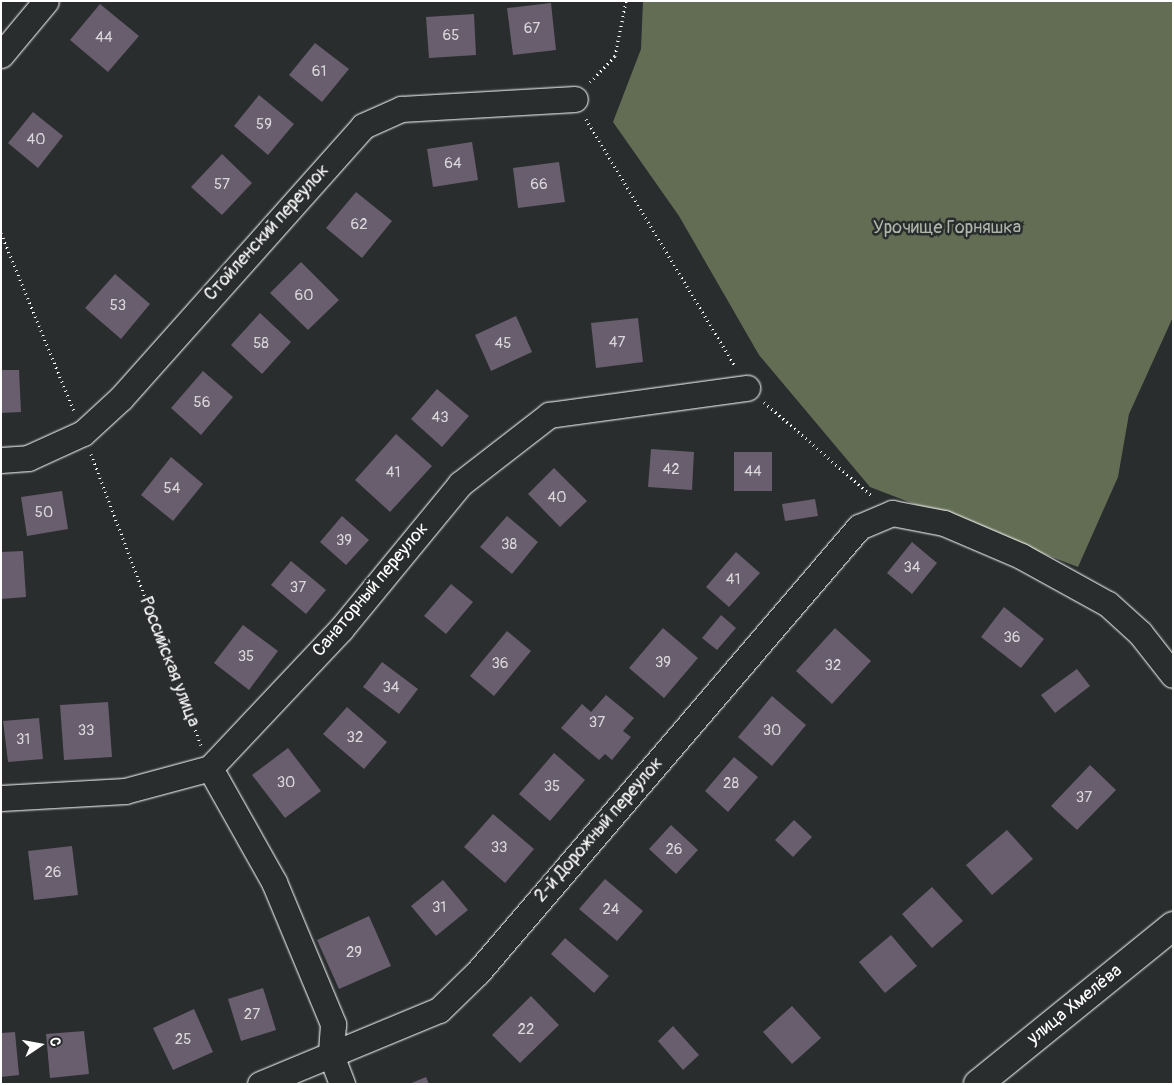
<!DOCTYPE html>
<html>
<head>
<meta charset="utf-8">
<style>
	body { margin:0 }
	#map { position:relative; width:1174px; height:1085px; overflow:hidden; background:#2a2d2e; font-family:Pangolin,sans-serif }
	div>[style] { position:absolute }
	.green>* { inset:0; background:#636d54 }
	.building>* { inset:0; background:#685e6d }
	.path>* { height:3px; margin-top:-1.5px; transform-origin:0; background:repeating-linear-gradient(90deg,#fff 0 1px,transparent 0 5px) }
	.roads { filter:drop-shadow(0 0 1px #fff) drop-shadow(0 0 1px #fff) }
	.street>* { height:25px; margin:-12.5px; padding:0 12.5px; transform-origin:12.5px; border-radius:12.5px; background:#2a2d2e }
	.secondary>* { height:28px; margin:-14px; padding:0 14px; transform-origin:14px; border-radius:14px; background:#2a2d2e }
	span { translate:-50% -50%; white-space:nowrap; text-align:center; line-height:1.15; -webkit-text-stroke:5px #2a2d2e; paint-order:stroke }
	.number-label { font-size:15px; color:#d9d7da }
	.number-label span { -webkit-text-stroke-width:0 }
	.park-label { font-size:18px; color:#b1b6aa }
	.street-label { font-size:18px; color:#fff }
	.frame { position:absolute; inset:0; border:2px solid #fff; pointer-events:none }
	.north { position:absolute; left:15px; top:1020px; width:50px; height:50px; -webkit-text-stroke:4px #2a2d2e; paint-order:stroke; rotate:78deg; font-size:14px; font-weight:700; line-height:20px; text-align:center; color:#fff }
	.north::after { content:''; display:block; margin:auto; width:18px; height:22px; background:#fff; clip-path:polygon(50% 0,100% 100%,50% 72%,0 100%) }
</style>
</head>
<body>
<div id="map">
	<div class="green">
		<div style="clip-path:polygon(643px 1px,1173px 1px,1173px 317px,1129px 414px,1118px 477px,1078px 567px,870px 487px,759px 355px,679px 216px,613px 122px,641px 49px)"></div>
	</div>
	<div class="building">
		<div style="clip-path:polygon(551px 3px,556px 50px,513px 55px,507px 8px)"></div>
		<div style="clip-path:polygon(100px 4px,139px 36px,108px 72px,70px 40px)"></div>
		<div style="clip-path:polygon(474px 14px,476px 55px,429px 58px,426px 17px)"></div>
		<div style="clip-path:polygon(315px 43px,349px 69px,322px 102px,289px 75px)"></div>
		<div style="clip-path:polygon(259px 95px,294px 124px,268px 155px,234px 126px)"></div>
		<div style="clip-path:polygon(33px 112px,63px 136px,38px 168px,8px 143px)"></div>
		<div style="clip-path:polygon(472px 142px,478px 180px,433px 187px,427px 149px)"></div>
		<div style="clip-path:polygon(222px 154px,252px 183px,222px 215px,191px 187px)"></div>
		<div style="clip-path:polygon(559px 162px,565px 202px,518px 208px,513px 168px)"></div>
		<div style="clip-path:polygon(356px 192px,392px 221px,362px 258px,326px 228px)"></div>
		<div style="clip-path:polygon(301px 262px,339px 300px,308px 330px,270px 293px)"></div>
		<div style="clip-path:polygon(115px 274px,150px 304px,121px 339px,85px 308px)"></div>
		<div style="clip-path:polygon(260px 313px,291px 342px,262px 374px,231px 345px)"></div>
		<div style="clip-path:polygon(516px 316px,532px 352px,491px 371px,475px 335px)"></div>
		<div style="clip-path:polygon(638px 318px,643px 362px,596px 368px,591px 323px)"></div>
		<div style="clip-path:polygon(1px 370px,19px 370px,21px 412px,1px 413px)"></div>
		<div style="clip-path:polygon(203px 371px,233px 397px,201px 435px,171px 408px)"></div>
		<div style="clip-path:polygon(437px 389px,469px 416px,442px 447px,411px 419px)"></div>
		<div style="clip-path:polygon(396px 434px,432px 466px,390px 512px,355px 480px)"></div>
		<div style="clip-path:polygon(651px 449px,694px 452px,692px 490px,648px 487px)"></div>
		<div style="clip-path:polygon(734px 452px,772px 452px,772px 491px,734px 491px)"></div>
		<div style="clip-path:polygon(171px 457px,203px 484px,173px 521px,141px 495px)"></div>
		<div style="clip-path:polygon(554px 468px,587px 501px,560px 527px,528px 494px)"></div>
		<div style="clip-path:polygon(62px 491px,68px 529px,27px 536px,21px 497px)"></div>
		<div style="clip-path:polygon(815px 499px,818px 516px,785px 521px,782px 504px)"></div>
		<div style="clip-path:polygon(342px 516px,369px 540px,346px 565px,320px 542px)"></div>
		<div style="clip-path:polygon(507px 516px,538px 542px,512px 574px,480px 547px)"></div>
		<div style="clip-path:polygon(912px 542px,937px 563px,912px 594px,887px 573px)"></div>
		<div style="clip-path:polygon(23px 551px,26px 597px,1px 599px,1px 552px)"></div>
		<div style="clip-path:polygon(736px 552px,760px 573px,729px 607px,706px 587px)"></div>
		<div style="clip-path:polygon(291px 561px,326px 590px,306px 614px,271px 585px)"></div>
		<div style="clip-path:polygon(451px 584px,473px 602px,446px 634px,424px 616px)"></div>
		<div style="clip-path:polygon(1004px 607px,1044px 639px,1021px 668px,981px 637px)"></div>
		<div style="clip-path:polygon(721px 615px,736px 628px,717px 650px,702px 638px)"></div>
		<div style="clip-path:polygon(243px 625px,278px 651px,249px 690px,214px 663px)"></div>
		<div style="clip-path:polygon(663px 628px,698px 658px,664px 698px,629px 668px)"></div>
		<div style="clip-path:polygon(835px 628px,871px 661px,832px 704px,796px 671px)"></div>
		<div style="clip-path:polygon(507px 631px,531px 651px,494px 696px,470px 676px)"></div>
		<div style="clip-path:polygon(382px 662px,418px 689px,399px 714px,363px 687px)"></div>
		<div style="clip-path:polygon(1077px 669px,1090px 686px,1055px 713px,1041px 695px)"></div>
		<div style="clip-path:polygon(606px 695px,634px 718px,623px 731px,631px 737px,612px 760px,605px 754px,599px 760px,561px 728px,582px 704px,591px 712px)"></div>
		<div style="clip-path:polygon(772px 696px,806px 725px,772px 766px,738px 737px)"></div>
		<div style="clip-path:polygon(108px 702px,112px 757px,64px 760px,60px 705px)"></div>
		<div style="clip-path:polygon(347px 707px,387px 742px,364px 769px,323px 734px)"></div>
		<div style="clip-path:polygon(39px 718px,43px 759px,8px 762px,3px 721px)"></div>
		<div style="clip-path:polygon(288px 748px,321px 791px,285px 818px,252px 775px)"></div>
		<div style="clip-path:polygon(554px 753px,585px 780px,550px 821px,519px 794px)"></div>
		<div style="clip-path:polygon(734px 757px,758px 777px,728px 812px,705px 791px)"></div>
		<div style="clip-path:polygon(1090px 765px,1116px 790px,1077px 830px,1051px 806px)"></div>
		<div style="clip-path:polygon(493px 814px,534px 849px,505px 883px,464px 847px)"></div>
		<div style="clip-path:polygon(794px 820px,812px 837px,793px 857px,775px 840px)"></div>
		<div style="clip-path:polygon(671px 825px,698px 850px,676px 874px,649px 849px)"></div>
		<div style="clip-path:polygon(1007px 830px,1033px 859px,992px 895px,966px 865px)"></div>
		<div style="clip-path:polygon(72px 846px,78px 895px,34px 900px,28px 851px)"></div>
		<div style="clip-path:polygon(605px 879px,643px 911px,617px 941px,579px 909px)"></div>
		<div style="clip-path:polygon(443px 880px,468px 910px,436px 936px,411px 906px)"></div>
		<div style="clip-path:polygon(932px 887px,963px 921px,932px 948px,902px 914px)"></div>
		<div style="clip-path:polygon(369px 916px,391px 966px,339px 989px,317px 940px)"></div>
		<div style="clip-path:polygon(891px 935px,917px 966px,885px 993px,859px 962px)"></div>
		<div style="clip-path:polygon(565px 938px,609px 976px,594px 993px,551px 954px)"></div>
		<div style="clip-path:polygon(263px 988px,276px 1030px,241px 1041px,228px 999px)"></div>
		<div style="clip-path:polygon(531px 996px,559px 1025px,520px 1063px,492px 1035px)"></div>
		<div style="clip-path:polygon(792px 1006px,821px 1038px,792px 1064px,763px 1032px)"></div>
		<div style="clip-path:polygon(194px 1009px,213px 1052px,173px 1070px,153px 1028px)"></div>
		<div style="clip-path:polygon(673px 1026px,699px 1055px,683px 1070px,658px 1041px)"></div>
		<div style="clip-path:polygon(84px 1031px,89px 1074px,50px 1078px,46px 1034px)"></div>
		<div style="clip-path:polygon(15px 1032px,19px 1075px,1px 1077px,1px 1033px)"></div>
		<div style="clip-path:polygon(426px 1077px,429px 1084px,409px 1084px)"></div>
	</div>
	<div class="path">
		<div style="left:590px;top:82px;width:36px;rotate:-46deg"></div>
		<div style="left:615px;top:56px;width:56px;rotate:-78.7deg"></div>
		<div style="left:586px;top:119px;width:288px;rotate:58.9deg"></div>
		<div style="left:1px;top:233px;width:192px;rotate:67.7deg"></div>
		<div style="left:764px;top:402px;width:143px;rotate:41deg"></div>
		<div style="left:91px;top:454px;width:311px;rotate:69.3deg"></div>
	</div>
	<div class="roads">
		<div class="street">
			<div style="left:1px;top:55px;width:70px;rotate:-50.2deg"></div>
			<div style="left:1px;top:460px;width:27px;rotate:-4deg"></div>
			<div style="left:28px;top:458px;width:60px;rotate:-24.4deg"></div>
			<div style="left:83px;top:433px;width:52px;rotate:-42.6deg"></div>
			<div style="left:121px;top:398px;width:364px;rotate:-48.3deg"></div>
			<div style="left:363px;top:126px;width:42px;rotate:-24.1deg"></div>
			<div style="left:401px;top:109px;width:174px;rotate:-3.3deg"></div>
			<div style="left:210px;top:768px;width:131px;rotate:60.7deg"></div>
			<div style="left:274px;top:882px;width:154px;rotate:67.4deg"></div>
			<div style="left:333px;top:1024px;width:31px;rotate:94deg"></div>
			<div style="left:331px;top:1055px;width:31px;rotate:69deg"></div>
			<div style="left:1px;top:798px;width:124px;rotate:-3.2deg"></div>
			<div style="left:125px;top:791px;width:88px;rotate:-15.1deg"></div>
			<div style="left:210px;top:768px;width:191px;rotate:-46.7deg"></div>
			<div style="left:341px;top:629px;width:188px;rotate:-50.6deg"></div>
			<div style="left:460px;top:484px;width:113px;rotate:-37.8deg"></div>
			<div style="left:549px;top:415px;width:200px;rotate:-7.8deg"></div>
			<div style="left:260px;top:1084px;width:194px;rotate:-22.5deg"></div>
			<div style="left:439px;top:1010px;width:54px;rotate:-44.3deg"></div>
			<div style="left:478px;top:972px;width:586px;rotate:-49.43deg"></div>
			<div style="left:859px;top:527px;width:36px;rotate:-23deg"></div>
			<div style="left:892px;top:513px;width:53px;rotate:10.9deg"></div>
			<div style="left:944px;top:523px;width:84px;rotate:23.2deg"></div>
			<div style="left:1021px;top:556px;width:99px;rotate:28.9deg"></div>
			<div style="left:1108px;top:604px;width:43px;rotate:42.2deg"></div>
			<div style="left:1140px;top:633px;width:53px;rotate:51.8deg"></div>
		</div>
		<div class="secondary">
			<div style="left:978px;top:1084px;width:251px;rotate:-39deg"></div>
		</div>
	</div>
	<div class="number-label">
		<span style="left:532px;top:29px">67</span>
		<span style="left:451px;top:36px">65</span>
		<span style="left:104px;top:38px">44</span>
		<span style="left:319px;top:72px">61</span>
		<span style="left:264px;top:125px">59</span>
		<span style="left:36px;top:140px">40</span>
		<span style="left:453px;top:164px">64</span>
		<span style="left:222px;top:185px">57</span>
		<span style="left:539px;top:185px">66</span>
		<span style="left:359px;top:225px">62</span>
		<span style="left:304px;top:296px">60</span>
		<span style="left:118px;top:306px">53</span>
		<span style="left:617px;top:343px">47</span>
		<span style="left:261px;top:344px">58</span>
		<span style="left:503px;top:344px">45</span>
		<span style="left:202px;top:403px">56</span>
		<span style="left:440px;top:418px">43</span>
		<span style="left:671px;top:470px">42</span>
		<span style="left:753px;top:472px">44</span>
		<span style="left:393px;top:473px">41</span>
		<span style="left:172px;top:489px">54</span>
		<span style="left:557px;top:498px">40</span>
		<span style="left:44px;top:513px">50</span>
		<span style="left:344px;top:541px">39</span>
		<span style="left:509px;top:545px">38</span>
		<span style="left:912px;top:568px">34</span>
		<span style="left:733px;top:580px">41</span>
		<span style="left:298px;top:588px">37</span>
		<span style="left:1012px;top:638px">36</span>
		<span style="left:246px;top:657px">35</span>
		<span style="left:663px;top:663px">39</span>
		<span style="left:500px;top:664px">36</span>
		<span style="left:833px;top:666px">32</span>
		<span style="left:391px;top:688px">34</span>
		<span style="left:597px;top:723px">37</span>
		<span style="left:86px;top:731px">33</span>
		<span style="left:772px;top:731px">30</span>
		<span style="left:355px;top:738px">32</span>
		<span style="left:23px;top:740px">31</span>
		<span style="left:286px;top:783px">30</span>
		<span style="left:731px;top:784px">28</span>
		<span style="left:552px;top:787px">35</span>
		<span style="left:1084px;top:798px">37</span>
		<span style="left:499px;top:848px">33</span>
		<span style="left:674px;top:850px">26</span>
		<span style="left:53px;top:873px">26</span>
		<span style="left:439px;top:908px">31</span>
		<span style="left:611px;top:910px">24</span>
		<span style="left:354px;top:953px">29</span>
		<span style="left:252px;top:1015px">27</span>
		<span style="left:526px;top:1030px">22</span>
		<span style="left:183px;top:1040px">25</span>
	</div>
	<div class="park-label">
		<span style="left:947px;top:228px">Урочище Горняшка</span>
	</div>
	<div class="street-label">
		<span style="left:267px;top:233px;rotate:-48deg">Стойленский переулок</span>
		<span style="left:371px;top:590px;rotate:-50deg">Санаторный переулок</span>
		<span style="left:169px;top:662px;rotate:69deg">Российская улица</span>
		<span style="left:599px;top:830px;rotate:-49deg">2-й Дорожный переулок</span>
		<span style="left:1075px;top:1005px;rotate:-39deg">улица Хмелёва</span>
	</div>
	<div class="frame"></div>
	<div class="north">С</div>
</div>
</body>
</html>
